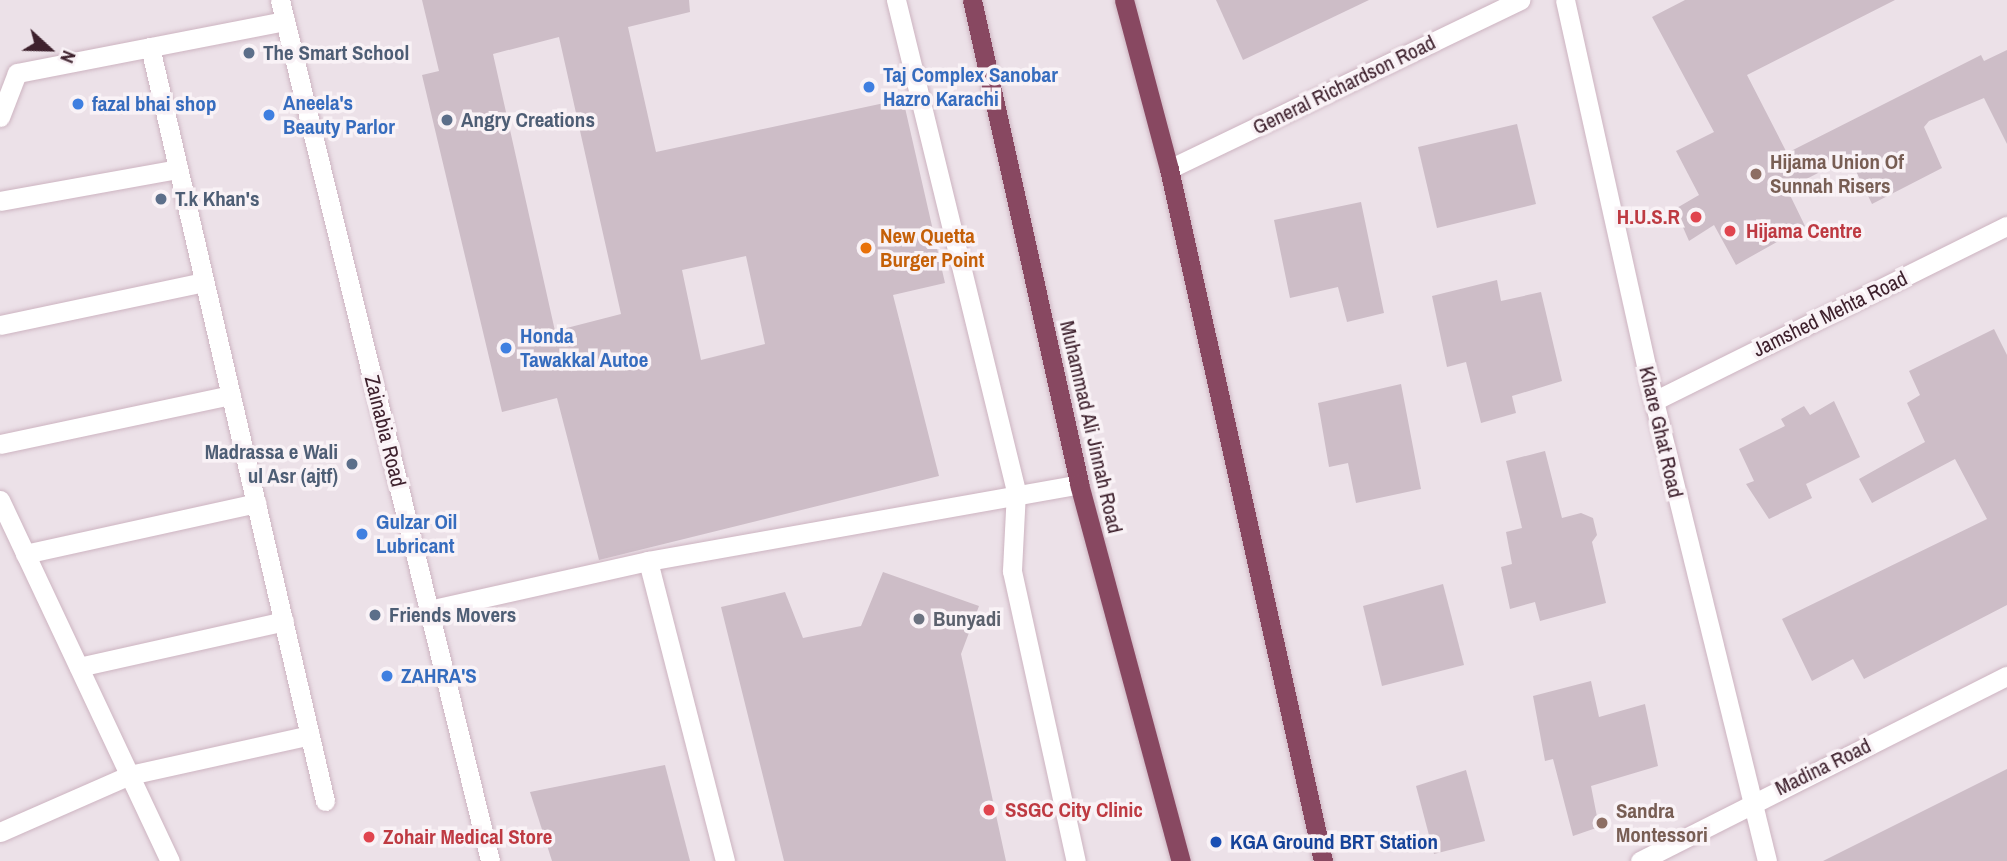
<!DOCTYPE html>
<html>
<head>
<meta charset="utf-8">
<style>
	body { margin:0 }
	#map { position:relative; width:2007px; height:861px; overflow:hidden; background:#ece1e8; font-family:"Archivo Narrow",sans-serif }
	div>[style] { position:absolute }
	.building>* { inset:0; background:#cdbdc7 }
	.roads { filter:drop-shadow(0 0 2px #cdb4c1) drop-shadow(0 0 2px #cdb4c1) }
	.minor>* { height:19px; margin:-9.5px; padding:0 9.5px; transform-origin:9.5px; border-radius:9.5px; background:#fff }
	.tertiary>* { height:19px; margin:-9.5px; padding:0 9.5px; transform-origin:9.5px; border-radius:9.5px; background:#fff }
	.secondary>* { height:19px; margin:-9.5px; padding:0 9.5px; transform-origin:9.5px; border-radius:9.5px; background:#fff }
	.trunk>* { height:19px; margin:-9.5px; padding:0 9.5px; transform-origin:9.5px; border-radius:9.5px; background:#884861 }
	.dots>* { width:19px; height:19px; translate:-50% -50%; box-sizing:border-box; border:4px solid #f9f2f6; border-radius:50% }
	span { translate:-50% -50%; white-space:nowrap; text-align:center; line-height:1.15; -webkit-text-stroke:7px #f9f2f6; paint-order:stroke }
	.service-label { font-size:21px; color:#4e5e75; font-weight:700 }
	.left { translate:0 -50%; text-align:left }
	.right { translate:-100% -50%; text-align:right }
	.shop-label { font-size:21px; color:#366cbe; font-weight:700 }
	.street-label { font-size:21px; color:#3e212d }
	.education-label { font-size:21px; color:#785e54; font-weight:700 }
	.health-label { font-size:21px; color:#be3a42; font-weight:700 }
	.food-label { font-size:21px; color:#c56008; font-weight:700 }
	.worship-label { font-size:21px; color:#5b616d; font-weight:700 }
	.transit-label { font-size:21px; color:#164399; font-weight:700 }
	.north { position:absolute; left:14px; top:14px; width:70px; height:70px; -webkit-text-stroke:5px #f9f2f6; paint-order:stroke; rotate:112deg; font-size:19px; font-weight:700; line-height:28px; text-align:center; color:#3e212d }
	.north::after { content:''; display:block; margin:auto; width:24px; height:32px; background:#3e212d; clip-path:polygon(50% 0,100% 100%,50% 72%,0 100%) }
</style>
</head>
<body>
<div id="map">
	<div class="building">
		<div style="clip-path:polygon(evenodd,422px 0,689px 0,690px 12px,628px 27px,656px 152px,903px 99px,945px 283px,893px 295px,939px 476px,599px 560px,557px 398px,502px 412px,422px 75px,439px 71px,422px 0,559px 37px,621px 314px,555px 331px,493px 54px,559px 37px,422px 0,746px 256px,765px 344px,701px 360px,682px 270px,746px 256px)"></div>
		<div style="clip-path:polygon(1216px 0,1369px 0,1243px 60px)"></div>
		<div style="clip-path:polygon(1685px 0,1895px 0,1747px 75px,1787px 153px,1981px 55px,1984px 61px,2007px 50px,2007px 144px,1984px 98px,1929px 121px,1924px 127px,1942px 168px,1872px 204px,1849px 157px,1787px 189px,1805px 226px,1736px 265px,1714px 225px,1689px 241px,1675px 209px,1699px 195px,1676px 151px,1714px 132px,1652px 17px)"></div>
		<div style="clip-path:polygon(1517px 124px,1536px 204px,1437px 228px,1418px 147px)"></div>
		<div style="clip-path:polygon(1361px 202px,1384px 313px,1347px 322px,1338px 287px,1290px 298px,1274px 220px)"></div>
		<div style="clip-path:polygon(1497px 280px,1501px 301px,1541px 292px,1562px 381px,1512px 396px,1516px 413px,1481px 423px,1466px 362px,1447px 367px,1432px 296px)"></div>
		<div style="clip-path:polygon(1994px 329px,2007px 355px,2007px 605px,1864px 679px,1853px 659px,1812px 681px,1782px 619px,1987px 519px,1955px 459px,1872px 503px,1859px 479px,1925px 442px,1907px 403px,1920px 395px,1909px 371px)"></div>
		<div style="clip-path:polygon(1401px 384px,1421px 489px,1356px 503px,1348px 463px,1329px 467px,1318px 403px)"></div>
		<div style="clip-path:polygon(1834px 401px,1860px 457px,1806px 484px,1812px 498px,1769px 519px,1746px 484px,1754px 481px,1739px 449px,1785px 426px,1781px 419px,1804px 406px,1810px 415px)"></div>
		<div style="clip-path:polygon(1545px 451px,1562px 518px,1581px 513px,1593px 518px,1597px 535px,1592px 542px,1606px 603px,1540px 621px,1535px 602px,1510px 609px,1501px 567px,1512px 564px,1506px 532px,1522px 528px,1506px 461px)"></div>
		<div style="clip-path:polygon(883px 572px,979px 606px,961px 654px,1006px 861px,784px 861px,721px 607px,785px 592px,803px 638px,861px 626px)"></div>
		<div style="clip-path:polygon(1443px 584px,1464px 665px,1382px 686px,1363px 606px)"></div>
		<div style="clip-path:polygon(1591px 681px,1599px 717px,1645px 704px,1658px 766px,1591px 786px,1599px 827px,1573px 836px,1553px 759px,1545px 761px,1533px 696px)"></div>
		<div style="clip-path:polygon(665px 765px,690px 861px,552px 861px,530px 792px)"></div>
		<div style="clip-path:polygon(2007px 769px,2007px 861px,1823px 861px)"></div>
		<div style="clip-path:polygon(1466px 770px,1485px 841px,1434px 854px,1416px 786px)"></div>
	</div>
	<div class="roads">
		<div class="minor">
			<div style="left:896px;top:0;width:505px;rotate:76.27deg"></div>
			<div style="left:1016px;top:491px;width:80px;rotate:92.9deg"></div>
			<div style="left:1012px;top:571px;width:297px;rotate:77.6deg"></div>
			<div style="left:1565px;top:0;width:411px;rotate:77.5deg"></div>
			<div style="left:1654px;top:401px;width:474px;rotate:76.2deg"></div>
			<div style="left:150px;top:47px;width:774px;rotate:76.93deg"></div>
			<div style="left:0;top:117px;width:47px;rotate:-68.9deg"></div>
			<div style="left:17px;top:73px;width:273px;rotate:-11deg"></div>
			<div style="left:1169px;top:169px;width:390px;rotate:-25.7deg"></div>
			<div style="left:0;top:201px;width:181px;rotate:-10.2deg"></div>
			<div style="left:0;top:325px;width:208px;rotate:-11.9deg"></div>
			<div style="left:1654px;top:401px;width:394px;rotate:-26.4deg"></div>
			<div style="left:0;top:444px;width:236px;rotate:-12deg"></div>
			<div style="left:0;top:500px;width:399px;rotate:64.8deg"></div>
			<div style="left:25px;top:554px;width:237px;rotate:-12.4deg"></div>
			<div style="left:648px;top:561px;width:310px;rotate:75.6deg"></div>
			<div style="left:429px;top:610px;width:224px;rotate:-12.6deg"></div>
			<div style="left:648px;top:561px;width:438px;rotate:-10.1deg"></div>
			<div style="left:79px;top:667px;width:210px;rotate:-12.6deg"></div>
			<div style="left:0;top:832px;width:142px;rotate:-23.7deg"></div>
			<div style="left:130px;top:775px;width:184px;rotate:-12.5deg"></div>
		</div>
		<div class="tertiary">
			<div style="left:280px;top:0;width:886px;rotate:76.29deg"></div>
		</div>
		<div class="secondary">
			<div style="left:1640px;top:861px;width:411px;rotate:-26.8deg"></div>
		</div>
		<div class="trunk">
			<div style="left:972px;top:0;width:496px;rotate:77.5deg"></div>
			<div style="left:1079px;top:484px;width:391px;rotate:74.9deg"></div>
			<div style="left:1124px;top:0;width:175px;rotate:75.1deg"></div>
			<div style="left:1169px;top:169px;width:709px;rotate:77.45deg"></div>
		</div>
	</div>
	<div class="dots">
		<div style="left:249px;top:53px;background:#5c6f8a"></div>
		<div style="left:869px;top:87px;background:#3f7fe0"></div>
		<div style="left:78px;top:104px;background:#3f7fe0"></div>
		<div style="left:269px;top:115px;background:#3f7fe0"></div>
		<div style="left:447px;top:120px;background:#5c6f8a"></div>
		<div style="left:1756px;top:174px;background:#8d6e63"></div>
		<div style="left:161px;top:199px;background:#5c6f8a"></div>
		<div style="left:1696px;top:217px;background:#e0444e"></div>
		<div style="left:1730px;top:231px;background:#e0444e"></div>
		<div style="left:866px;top:248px;background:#e8710a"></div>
		<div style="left:506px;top:348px;background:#3f7fe0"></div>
		<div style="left:352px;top:464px;background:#5c6f8a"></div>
		<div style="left:362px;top:534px;background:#3f7fe0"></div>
		<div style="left:375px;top:615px;background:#5c6f8a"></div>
		<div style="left:919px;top:619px;background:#6b7280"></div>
		<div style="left:387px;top:676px;background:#3f7fe0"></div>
		<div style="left:989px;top:810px;background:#e0444e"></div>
		<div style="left:1602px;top:823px;background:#8d6e63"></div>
		<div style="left:369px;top:837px;background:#e0444e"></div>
		<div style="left:1216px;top:842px;background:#1a4fb4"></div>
	</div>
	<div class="service-label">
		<span class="left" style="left:263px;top:53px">The Smart School</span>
		<span class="left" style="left:461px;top:120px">Angry Creations</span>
		<span class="left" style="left:175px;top:199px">T.k Khan's</span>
		<span class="right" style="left:338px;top:464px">Madrassa e Wali<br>ul Asr (ajtf)</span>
		<span class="left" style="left:389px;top:615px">Friends Movers</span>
	</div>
	<div class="shop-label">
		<span class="left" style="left:883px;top:87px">Taj Complex Sanobar<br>Hazro Karachi</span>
		<span class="left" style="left:283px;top:115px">Aneela's<br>Beauty Parlor</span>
		<span class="left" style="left:92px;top:104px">fazal bhai shop</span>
		<span class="left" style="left:520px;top:348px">Honda<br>Tawakkal Autoe</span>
		<span class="left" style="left:376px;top:534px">Gulzar Oil<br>Lubricant</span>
		<span class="left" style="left:401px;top:676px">ZAHRA'S</span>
	</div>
	<div class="street-label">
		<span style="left:1344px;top:85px;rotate:-26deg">General Richardson Road</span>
		<span style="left:1830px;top:314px;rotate:-26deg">Jamshed Mehta Road</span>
		<span style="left:1091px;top:427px;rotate:77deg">Muhammad Ali Jinnah Road</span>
		<span style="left:385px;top:431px;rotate:76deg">Zainabia Road</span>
		<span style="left:1661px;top:432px;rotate:77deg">Khare Ghat Road</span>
		<span style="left:1823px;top:767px;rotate:-26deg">Madina Road</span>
	</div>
	<div class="education-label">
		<span class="left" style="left:1770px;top:174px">Hijama Union Of<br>Sunnah Risers</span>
		<span class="left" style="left:1616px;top:823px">Sandra<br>Montessori</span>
	</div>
	<div class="health-label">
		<span class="right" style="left:1680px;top:217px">H.U.S.R</span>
		<span class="left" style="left:1746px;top:231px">Hijama Centre</span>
		<span class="left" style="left:1005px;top:810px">SSGC City Clinic</span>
		<span class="left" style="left:383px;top:837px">Zohair Medical Store</span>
	</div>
	<div class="food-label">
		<span class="left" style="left:880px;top:248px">New Quetta<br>Burger Point</span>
	</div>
	<div class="worship-label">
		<span class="left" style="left:933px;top:619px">Bunyadi</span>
	</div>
	<div class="transit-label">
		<span class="left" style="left:1230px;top:842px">KGA Ground BRT Station</span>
	</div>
	<div class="north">N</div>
</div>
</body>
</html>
